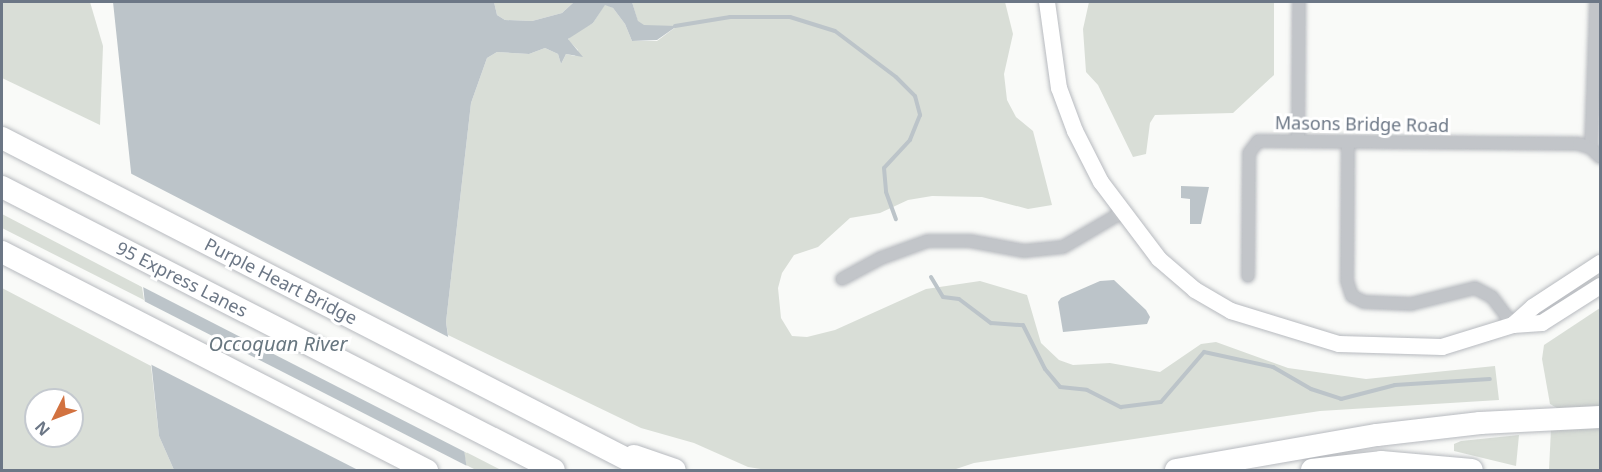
<!DOCTYPE html>
<html>
<head>
<meta charset="utf-8">
<style>
	body { margin:0 }
	#map { position:relative; width:1602px; height:472px; overflow:hidden; background:#f9faf8; font-family:"Noto Sans",sans-serif }
	div>[style] { position:absolute }
	.green>* { inset:0; background:#d9ded7 }
	.water>* { inset:0; background:#bcc4c9 }
	.pier>* { inset:0; background:#f9faf8 }
	.stream>* { height:4px; margin:-2px; padding:0 2px; transform-origin:2px; border-radius:2px; background:#bcc4c9 }
	.roads { filter:drop-shadow(0 0 2px #b7babf) drop-shadow(0 0 2px #b7babf) }
	.street>* { height:12px; margin:-6px; padding:0 6px; transform-origin:6px; border-radius:6px; background:#c2c5c9 }
	.secondary>* { height:16px; margin:-8px; padding:0 8px; transform-origin:8px; border-radius:8px; background:#fff }
	.highway>* { height:22px; margin:-11px; padding:0 11px; transform-origin:11px; border-radius:11px; background:#fff }
	span { translate:-50% -50%; white-space:nowrap; text-align:center; line-height:1.15; -webkit-text-stroke:6px #fff; paint-order:stroke }
	.street-label { font-size:18px; color:#6c7786 }
	.water-label { font-size:20px; color:#687780; font-style:italic }
	.frame { position:absolute; inset:0; border:3px solid #6c7786; pointer-events:none }
	.north { position:absolute; left:24px; top:388px; width:60px; height:60px; box-sizing:border-box; background:#fff; border:2px solid #c4c9cf; border-radius:50%; rotate:228deg; font-size:16px; font-weight:700; line-height:24px; text-align:center; color:#6c7786 }
	.north::after { content:''; display:block; margin:auto; width:21px; height:27px; background:#d27240; clip-path:polygon(50% 0,100% 100%,50% 72%,0 100%) }
</style>
</head>
<body>
<div id="map">
	<div class="green">
		<div style="clip-path:polygon(2px 2px,90px 2px,103px 46px,100px 125px,2px 78px)"></div>
		<div style="clip-path:polygon(494px 2px,574px 2px,562px 13px,532px 21px,505px 20px,497px 15px)"></div>
		<div style="clip-path:polygon(632px 2px,1005px 2px,1013px 34px,1004px 74px,1007px 100px,1016px 117px,1033px 131px,1052px 205px,1028px 209px,982px 197px,932px 196px,908px 200px,880px 213px,850px 218px,818px 247px,794px 255px,782px 273px,778px 288px,781px 318px,792px 336px,807px 337px,835px 330px,926px 289px,980px 281px,1027px 295px,1041px 343px,1059px 360px,1073px 365px,1110px 363px,1160px 372px,1201px 344px,1216px 342px,1288px 368px,1366px 379px,1495px 366px,1499px 400px,1320px 411px,974px 463px,953px 470px,767px 470px,748px 467px,694px 443px,641px 428px,448px 335px,446px 322px,471px 103px,487px 58px,497px 52px,529px 54px,545px 48px,558px 54px,561px 64px,566px 54px,575px 56px,578px 50px,568px 40px,572px 34px,593px 23px,605px 4px,613px 8px,625px 24px,632px 41px,657px 41px,677px 26px,644px 26px,638px 22px)"></div>
		<div style="clip-path:polygon(1089px 2px,1274px 2px,1274px 75px,1233px 113px,1155px 115px,1150px 123px,1146px 154px,1133px 157px,1098px 85px,1086px 72px,1083px 29px)"></div>
		<div style="clip-path:polygon(2px 214px,142px 287px,144px 300px,2px 228px)"></div>
		<div style="clip-path:polygon(evenodd,2px 288px,151px 366px,159px 436px,174px 470px,2px 470px,2px 288px,36px 400px,72px 400px,72px 436px,36px 436px,36px 400px)"></div>
		<div style="clip-path:polygon(1600px 308px,1600px 407px,1557px 408px,1550px 404px,1542px 359px,1544px 345px)"></div>
		<div style="clip-path:polygon(1600px 428px,1600px 470px,1549px 470px,1551px 429px)"></div>
		<div style="clip-path:polygon(1519px 435px,1516px 466px,1454px 451px,1454px 444px,1461px 441px)"></div>
		<div style="clip-path:polygon(464px 451px,501px 470px,476px 470px,466px 465px)"></div>
	</div>
	<div class="water">
		<div style="clip-path:polygon(113px 2px,494px 2px,497px 15px,505px 20px,532px 21px,562px 13px,574px 2px,632px 2px,638px 21px,644px 25px,677px 26px,657px 40px,632px 41px,625px 24px,613px 8px,605px 5px,593px 23px,568px 39px,583px 57px,566px 54px,561px 64px,558px 54px,545px 48px,529px 54px,497px 52px,487px 58px,471px 103px,446px 322px,467px 470px,174px 470px,159px 436px)"></div>
		<div style="clip-path:polygon(1181px 186px,1209px 187px,1201px 224px,1190px 224px,1190px 199px,1181px 198px)"></div>
		<div style="clip-path:polygon(1114px 280px,1146px 310px,1150px 317px,1147px 324px,1063px 332px,1058px 302px,1061px 298px,1100px 281px)"></div>
	</div>
	<div class="pier">
		<div style="clip-path:polygon(126px 171px,452px 339px,467px 453px,139px 285px)"></div>
		<div style="clip-path:polygon(140px 299px,469px 467px,470px 470px,358px 470px,148px 363px)"></div>
	</div>
	<div class="stream">
		<div style="left:675px;top:26px;width:56px;rotate:-9.3deg"></div>
		<div style="left:730px;top:17px;width:60px"></div>
		<div style="left:790px;top:17px;width:47px;rotate:17.3deg"></div>
		<div style="left:835px;top:31px;width:76px;rotate:37deg"></div>
		<div style="left:896px;top:77px;width:27px;rotate:45deg"></div>
		<div style="left:915px;top:96px;width:20px;rotate:75deg"></div>
		<div style="left:920px;top:115px;width:27px;rotate:112deg"></div>
		<div style="left:910px;top:140px;width:38px;rotate:133deg"></div>
		<div style="left:884px;top:168px;width:24px;rotate:85deg"></div>
		<div style="left:886px;top:192px;width:29px;rotate:70deg"></div>
		<div style="left:931px;top:277px;width:23px;rotate:59deg"></div>
		<div style="left:943px;top:297px;width:16px;rotate:7deg"></div>
		<div style="left:959px;top:299px;width:40px;rotate:37deg"></div>
		<div style="left:991px;top:323px;width:32px;rotate:4deg"></div>
		<div style="left:1023px;top:325px;width:49px;rotate:63.4deg"></div>
		<div style="left:1045px;top:369px;width:23px;rotate:50deg"></div>
		<div style="left:1060px;top:387px;width:27px;rotate:6deg"></div>
		<div style="left:1087px;top:390px;width:38px;rotate:27deg"></div>
		<div style="left:1121px;top:407px;width:40px;rotate:-7.1deg"></div>
		<div style="left:1161px;top:402px;width:66px;rotate:-49.3deg"></div>
		<div style="left:1204px;top:352px;width:71px;rotate:12.3deg"></div>
		<div style="left:1273px;top:367px;width:44px;rotate:30.1deg"></div>
		<div style="left:1311px;top:389px;width:32px;rotate:18deg"></div>
		<div style="left:1341px;top:399px;width:56px;rotate:-14.5deg"></div>
		<div style="left:1395px;top:385px;width:95px;rotate:-3.6deg"></div>
	</div>
	<div class="roads">
		<div class="street">
			<div style="left:1298px;top:141px;width:139px;rotate:-89.6deg"></div>
			<div style="left:1348px;top:142px;width:139px;rotate:90.4deg"></div>
			<div style="left:1347px;top:281px;width:16px;rotate:72deg"></div>
			<div style="left:1352px;top:296px;width:13px;rotate:27deg"></div>
			<div style="left:1364px;top:302px;width:47px;rotate:2.4deg"></div>
			<div style="left:1411px;top:304px;width:66px;rotate:-14deg"></div>
			<div style="left:1475px;top:288px;width:19px;rotate:28deg"></div>
			<div style="left:1492px;top:297px;width:35px;rotate:53deg"></div>
			<div style="left:1591px;top:148px;width:146px;rotate:-88deg"></div>
			<div style="left:1248px;top:276px;width:123px;rotate:-89.5deg"></div>
			<div style="left:1249px;top:153px;width:15px;rotate:-53deg"></div>
			<div style="left:1258px;top:141px;width:321px;rotate:0.5deg"></div>
			<div style="left:1579px;top:144px;width:13px;rotate:18deg"></div>
			<div style="left:1591px;top:148px;width:13px;rotate:45deg"></div>
			<div style="left:842px;top:279px;width:44px;rotate:-28.3deg"></div>
			<div style="left:881px;top:258px;width:50px;rotate:-19.9deg"></div>
			<div style="left:928px;top:241px;width:42px"></div>
			<div style="left:970px;top:241px;width:55px;rotate:10.5deg"></div>
			<div style="left:1024px;top:251px;width:39px;rotate:-6deg"></div>
			<div style="left:1063px;top:247px;width:67px;rotate:-30.4deg"></div>
		</div>
		<div class="secondary">
			<div style="left:1047px;top:2px;width:87px;rotate:82.1deg"></div>
			<div style="left:1059px;top:88px;width:46px;rotate:69.6deg"></div>
			<div style="left:1075px;top:131px;width:57px;rotate:63deg"></div>
			<div style="left:1101px;top:182px;width:96px;rotate:53deg"></div>
			<div style="left:1159px;top:259px;width:48px;rotate:40.7deg"></div>
			<div style="left:1195px;top:290px;width:42px;rotate:30.3deg"></div>
			<div style="left:1231px;top:311px;width:113px;rotate:17deg"></div>
			<div style="left:1339px;top:344px;width:103px;rotate:1.7deg"></div>
			<div style="left:1442px;top:347px;width:74px;rotate:-17.2deg"></div>
			<div style="left:1513px;top:325px;width:29px;rotate:-4deg"></div>
			<div style="left:1542px;top:323px;width:69px;rotate:-32.5deg"></div>
			<div style="left:1513px;top:325px;width:27px;rotate:-42deg"></div>
			<div style="left:1533px;top:307px;width:80px;rotate:-33.3deg"></div>
		</div>
		<div class="highway">
			<div style="left:2px;top:138px;width:726px;rotate:27.2deg"></div>
			<div style="left:2px;top:187px;width:620px;rotate:27.14deg"></div>
			<div style="left:2px;top:252px;width:478px;rotate:27.2deg"></div>
			<div style="left:634px;top:456px;width:43px;rotate:18.9deg"></div>
			<div style="left:1176px;top:470px;width:204px;rotate:-9.9deg"></div>
			<div style="left:1377px;top:435px;width:104px;rotate:-6.6deg"></div>
			<div style="left:1480px;top:423px;width:120px;rotate:-2.9deg"></div>
			<div style="left:1312px;top:470px;width:69px;rotate:-6.6deg"></div>
			<div style="left:1381px;top:462px;width:91px;rotate:5deg"></div>
		</div>
	</div>
	<div class="street-label">
		<span style="left:1362px;top:124px;rotate:1deg">Masons Bridge Road</span>
		<span style="left:182px;top:279px;rotate:27deg">95 Express Lanes</span>
		<span style="left:281px;top:281px;rotate:27deg">Purple Heart Bridge</span>
	</div>
	<div class="water-label">
		<span style="left:278px;top:343px">Occoquan River</span>
	</div>
	<div class="frame"></div>
	<div class="north">N</div>
</div>
</body>
</html>
